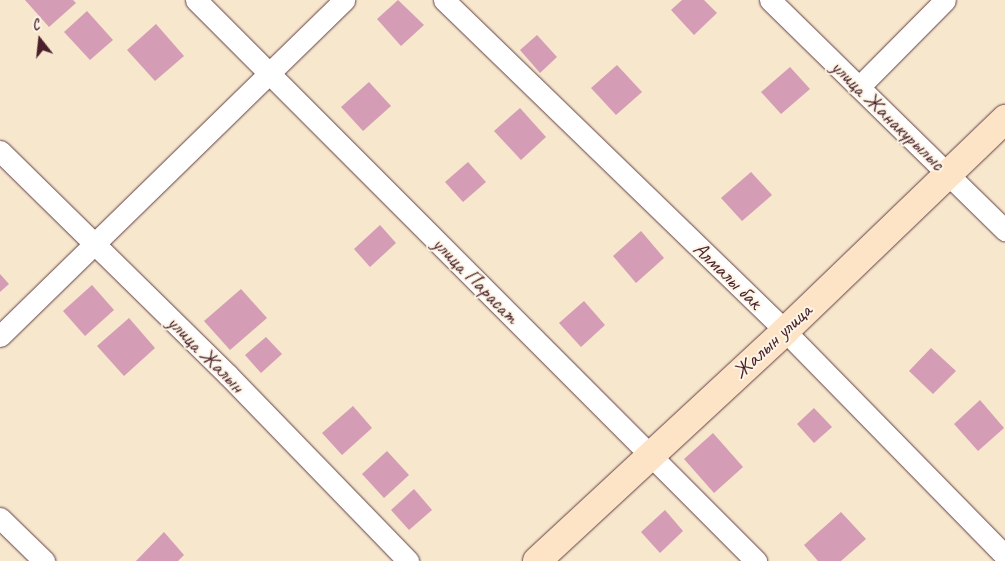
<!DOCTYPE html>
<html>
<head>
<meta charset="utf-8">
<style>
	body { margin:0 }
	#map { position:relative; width:1005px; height:561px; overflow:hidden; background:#f6e7cd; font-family:Caveat,sans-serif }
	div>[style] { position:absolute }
	.building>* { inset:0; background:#d49cb5 }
	.roads { filter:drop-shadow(0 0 1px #643d43) drop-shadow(0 0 1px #643d43) }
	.street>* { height:21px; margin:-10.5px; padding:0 10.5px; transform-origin:10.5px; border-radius:10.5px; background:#fff }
	.secondary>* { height:28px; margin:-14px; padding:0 14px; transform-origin:14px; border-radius:14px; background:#fee4c6 }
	span { translate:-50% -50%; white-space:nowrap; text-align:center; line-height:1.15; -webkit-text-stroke:4px #fcf5e5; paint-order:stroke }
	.street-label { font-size:21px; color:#4a1f2b }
	.north { position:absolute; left:15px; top:15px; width:50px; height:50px; -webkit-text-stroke:4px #fcf5e5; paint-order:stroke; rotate:344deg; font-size:14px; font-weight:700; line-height:20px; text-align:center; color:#4a1f2b }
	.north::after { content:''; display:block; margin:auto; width:18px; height:22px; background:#4a1f2b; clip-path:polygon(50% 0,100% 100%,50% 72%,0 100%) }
</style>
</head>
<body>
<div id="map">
	<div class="building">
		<div style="clip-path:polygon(25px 0,73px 0,76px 3px,49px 27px)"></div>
		<div style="clip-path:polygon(398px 0,424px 25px,401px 46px,377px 19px)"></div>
		<div style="clip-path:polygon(682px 0,704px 0,717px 13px,694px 35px,671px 10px)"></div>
		<div style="clip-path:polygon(87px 11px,113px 40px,90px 60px,64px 32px)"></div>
		<div style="clip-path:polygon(156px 24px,184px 56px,155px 81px,127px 50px)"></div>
		<div style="clip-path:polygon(537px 35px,557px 57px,540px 73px,520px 50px)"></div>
		<div style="clip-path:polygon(617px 65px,642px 92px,616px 115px,591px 88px)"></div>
		<div style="clip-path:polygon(790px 67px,810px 89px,781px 114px,761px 92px)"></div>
		<div style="clip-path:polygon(369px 82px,391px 106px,363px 131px,341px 107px)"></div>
		<div style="clip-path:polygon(520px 108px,546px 137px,521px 160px,494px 131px)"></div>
		<div style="clip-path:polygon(468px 162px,486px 182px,463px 202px,445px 182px)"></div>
		<div style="clip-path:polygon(751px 172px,772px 195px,742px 221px,721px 198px)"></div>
		<div style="clip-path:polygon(380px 225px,396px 243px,370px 267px,354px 249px)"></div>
		<div style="clip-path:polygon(641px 231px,664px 258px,636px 283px,613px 256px)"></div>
		<div style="clip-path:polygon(0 274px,9px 284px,0 292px)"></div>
		<div style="clip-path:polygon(92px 285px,114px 310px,85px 336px,63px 311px)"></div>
		<div style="clip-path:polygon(241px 289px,267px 318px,230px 350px,204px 321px)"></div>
		<div style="clip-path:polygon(584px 301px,605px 325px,581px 347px,559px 323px)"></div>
		<div style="clip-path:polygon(129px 318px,155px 348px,124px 376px,97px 346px)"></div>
		<div style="clip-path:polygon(266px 337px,282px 354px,261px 373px,245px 355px)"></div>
		<div style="clip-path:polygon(931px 348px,956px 371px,933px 394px,909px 371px)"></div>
		<div style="clip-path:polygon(980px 400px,1004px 428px,978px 451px,954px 424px)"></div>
		<div style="clip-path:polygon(353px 406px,372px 428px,342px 455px,322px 433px)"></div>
		<div style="clip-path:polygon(814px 408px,832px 427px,814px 443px,797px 424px)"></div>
		<div style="clip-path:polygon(713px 433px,743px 467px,714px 493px,684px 459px)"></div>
		<div style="clip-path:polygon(387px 451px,409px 475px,384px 498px,362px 474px)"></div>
		<div style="clip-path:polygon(414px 489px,432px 510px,409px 530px,391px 510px)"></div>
		<div style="clip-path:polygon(665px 510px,683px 531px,660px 553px,641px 532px)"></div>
		<div style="clip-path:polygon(841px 512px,866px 539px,841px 561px,818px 561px,804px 545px)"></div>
		<div style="clip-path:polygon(164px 532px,184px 555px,178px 561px,136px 561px)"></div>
	</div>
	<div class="roads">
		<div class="street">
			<div style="left:196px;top:0;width:793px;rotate:45.05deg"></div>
			<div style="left:444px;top:0;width:475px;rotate:44.1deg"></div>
			<div style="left:785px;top:331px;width:315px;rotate:45.6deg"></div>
			<div style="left:770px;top:0;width:329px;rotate:44.4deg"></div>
			<div style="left:859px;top:87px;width:122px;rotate:-45.3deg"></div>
			<div style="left:0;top:151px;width:320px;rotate:44.5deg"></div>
			<div style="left:228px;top:375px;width:259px;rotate:45.9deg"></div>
			<div style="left:0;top:336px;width:481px;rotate:-44.3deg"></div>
			<div style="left:0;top:518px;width:62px;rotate:44.3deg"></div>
		</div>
		<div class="secondary">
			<div style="left:537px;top:561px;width:338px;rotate:-42.8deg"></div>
			<div style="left:785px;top:331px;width:306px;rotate:-43.9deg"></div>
		</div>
	</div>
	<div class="street-label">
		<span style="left:888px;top:115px;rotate:44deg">улица Жанакурылыс</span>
		<span style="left:728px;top:275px;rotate:44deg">Алмалы бак</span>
		<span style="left:476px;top:280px;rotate:45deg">улица Парасат</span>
		<span style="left:772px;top:341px;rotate:-43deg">Жалын улица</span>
		<span style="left:206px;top:354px;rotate:45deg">улица Жалын</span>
	</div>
	<div class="north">С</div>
</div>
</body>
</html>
